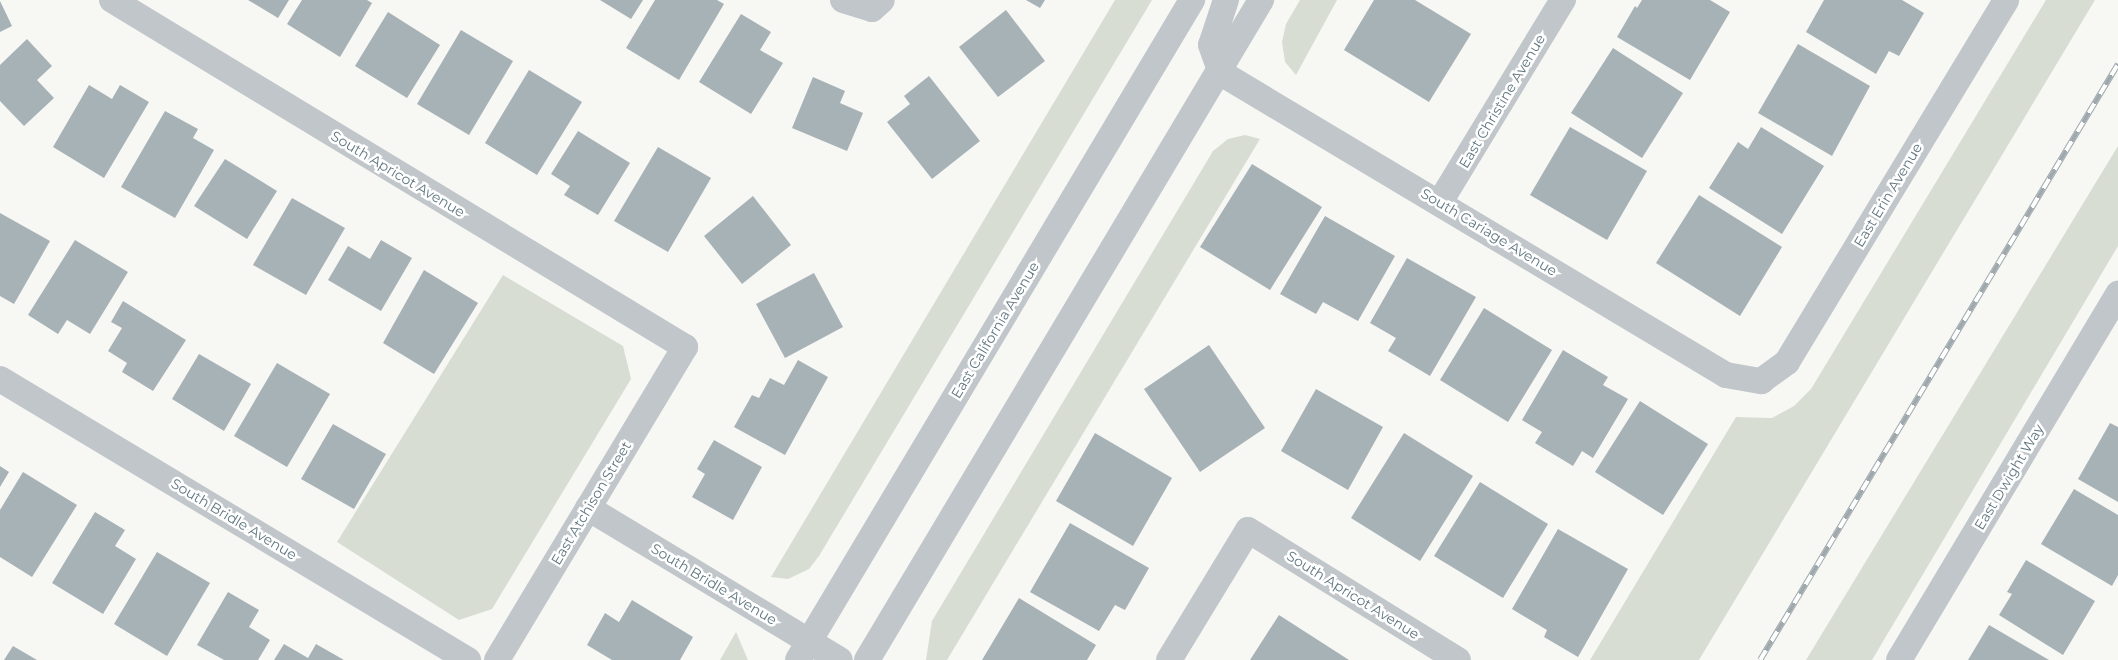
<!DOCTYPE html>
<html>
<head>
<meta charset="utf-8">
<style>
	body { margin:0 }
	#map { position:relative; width:2118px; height:660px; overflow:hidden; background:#f7f7f4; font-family:Montserrat,sans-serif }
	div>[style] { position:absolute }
	.green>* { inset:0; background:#d8ddd3 }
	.building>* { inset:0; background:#a7b2b6 }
	.street>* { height:26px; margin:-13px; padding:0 13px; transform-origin:13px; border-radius:13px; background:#c0c6c9 }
	.rail>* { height:5.5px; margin-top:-2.75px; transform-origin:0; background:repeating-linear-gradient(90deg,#fff 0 11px,#9fa9ad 0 22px); box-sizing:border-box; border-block:1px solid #9fa9ad }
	span { translate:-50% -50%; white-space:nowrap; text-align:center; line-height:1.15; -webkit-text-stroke:5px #fff; paint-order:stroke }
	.street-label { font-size:14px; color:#617780 }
</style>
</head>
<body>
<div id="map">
	<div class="green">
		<div style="clip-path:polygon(1115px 0,1152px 0,819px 556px,809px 569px,788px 579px,771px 577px)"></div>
		<div style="clip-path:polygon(1300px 0,1337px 0,1296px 75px,1285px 62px,1282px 42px,1286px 24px)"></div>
		<div style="clip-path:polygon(2046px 0,2095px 0,1699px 660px,1590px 660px,1736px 417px,1772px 418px,1794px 406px,1811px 389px)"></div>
		<div style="clip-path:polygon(1245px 135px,1260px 139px,947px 660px,926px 660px,932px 621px,1213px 151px,1228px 139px)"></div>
		<div style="clip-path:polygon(2118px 146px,2118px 246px,1872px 660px,1806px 660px)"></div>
		<div style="clip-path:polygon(503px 275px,623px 346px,631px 379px,492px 609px,459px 620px,337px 542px)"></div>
		<div style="clip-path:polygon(736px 632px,748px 660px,720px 660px)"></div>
	</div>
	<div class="building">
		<div style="clip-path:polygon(248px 0,289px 0,278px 18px)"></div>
		<div style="clip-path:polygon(302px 0,367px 0,372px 3px,340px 57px,287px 24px)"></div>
		<div style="clip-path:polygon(600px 0,643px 0,631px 19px)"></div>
		<div style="clip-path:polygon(655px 0,717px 0,724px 4px,679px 80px,626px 48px)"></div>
		<div style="clip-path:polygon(1026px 0,1045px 0,1040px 8px)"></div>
		<div style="clip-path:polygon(1374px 0,1415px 0,1471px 34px,1429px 102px,1344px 50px)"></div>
		<div style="clip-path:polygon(1642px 0,1710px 0,1730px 12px,1690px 80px,1617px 37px,1635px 6px,1637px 8px)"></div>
		<div style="clip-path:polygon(1824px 0,1902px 0,1924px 13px,1899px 56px,1889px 51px,1876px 74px,1806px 32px)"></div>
		<div style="clip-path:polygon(0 1px,12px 26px,0 32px)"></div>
		<div style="clip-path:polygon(1006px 10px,1045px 61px,998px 97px,959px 47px)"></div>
		<div style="clip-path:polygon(388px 12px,440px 45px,407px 98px,355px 66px)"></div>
		<div style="clip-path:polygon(741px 14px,771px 32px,760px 50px,783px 63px,751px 114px,699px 82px)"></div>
		<div style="clip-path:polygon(461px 30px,513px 61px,469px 135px,417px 104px)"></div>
		<div style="clip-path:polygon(27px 39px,52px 66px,37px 80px,54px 98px,24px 126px,0 101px,0 65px)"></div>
		<div style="clip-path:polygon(1798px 44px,1870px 86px,1832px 156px,1758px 113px)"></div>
		<div style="clip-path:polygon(1613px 48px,1683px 93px,1642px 158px,1571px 113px)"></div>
		<div style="clip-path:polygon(529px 70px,582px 102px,537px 175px,485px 143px)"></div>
		<div style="clip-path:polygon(929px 76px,980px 141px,932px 179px,887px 122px,910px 104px,904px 96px)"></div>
		<div style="clip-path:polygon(813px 77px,845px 91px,840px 103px,863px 113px,847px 151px,792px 128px)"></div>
		<div style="clip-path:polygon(89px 85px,112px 99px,120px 85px,149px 102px,104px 178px,53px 147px)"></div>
		<div style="clip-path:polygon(165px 111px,198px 129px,193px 138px,214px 150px,175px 218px,121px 187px)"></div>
		<div style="clip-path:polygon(1570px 127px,1647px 171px,1607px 240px,1530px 195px)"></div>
		<div style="clip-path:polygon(1761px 127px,1824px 166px,1782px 234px,1709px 188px,1738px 142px,1748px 149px)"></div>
		<div style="clip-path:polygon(578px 131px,630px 163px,598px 215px,564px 195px,570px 186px,551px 174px)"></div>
		<div style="clip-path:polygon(658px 147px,711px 178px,668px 252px,614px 221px)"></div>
		<div style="clip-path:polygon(225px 159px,277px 191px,247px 239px,194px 206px)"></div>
		<div style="clip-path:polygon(1252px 164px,1322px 207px,1270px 290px,1200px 247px)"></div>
		<div style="clip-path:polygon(1699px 195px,1782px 247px,1740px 316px,1656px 263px)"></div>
		<div style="clip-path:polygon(753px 196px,791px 245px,742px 284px,704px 236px)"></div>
		<div style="clip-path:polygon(292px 198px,345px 228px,306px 295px,253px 265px)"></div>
		<div style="clip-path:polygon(0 213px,50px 241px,14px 304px,0 296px)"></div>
		<div style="clip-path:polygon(1325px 216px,1395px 256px,1358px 321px,1323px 302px,1316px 314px,1280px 294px)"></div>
		<div style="clip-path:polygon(75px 240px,128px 272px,90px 334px,67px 320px,58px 334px,28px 315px)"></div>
		<div style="clip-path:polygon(381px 240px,412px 258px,381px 311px,328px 280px,348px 246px,370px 259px)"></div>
		<div style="clip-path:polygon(1407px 258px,1476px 297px,1430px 376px,1388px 351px,1396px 338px,1370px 323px)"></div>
		<div style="clip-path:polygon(424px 270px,478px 303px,434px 374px,383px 343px)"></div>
		<div style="clip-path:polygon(814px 273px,843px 327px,785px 358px,756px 304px)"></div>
		<div style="clip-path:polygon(123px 301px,186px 340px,153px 391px,122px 372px,127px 363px,108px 351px,122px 328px,111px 322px)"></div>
		<div style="clip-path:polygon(1484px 308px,1552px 350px,1508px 422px,1440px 380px)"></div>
		<div style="clip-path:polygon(1209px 345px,1265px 428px,1200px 472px,1144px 389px)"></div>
		<div style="clip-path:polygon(1563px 350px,1608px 377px,1603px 385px,1628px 399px,1593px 458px,1582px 451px,1573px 466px,1535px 443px,1542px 432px,1522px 420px)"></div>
		<div style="clip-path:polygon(199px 354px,251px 384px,224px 431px,172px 399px)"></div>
		<div style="clip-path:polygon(798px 360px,828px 377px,785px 455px,734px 427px,752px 395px,759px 398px,770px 378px,784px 385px)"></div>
		<div style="clip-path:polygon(277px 363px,330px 394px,287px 467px,234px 436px)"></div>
		<div style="clip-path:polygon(1316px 389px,1383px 427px,1348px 490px,1281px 451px)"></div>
		<div style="clip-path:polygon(1640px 401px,1708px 444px,1663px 515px,1595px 472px)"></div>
		<div style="clip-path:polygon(2110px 423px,2118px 427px,2118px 502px,2078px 479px)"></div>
		<div style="clip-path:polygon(333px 424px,386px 454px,354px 509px,301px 479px)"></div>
		<div style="clip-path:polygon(1095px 433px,1172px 478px,1133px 546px,1056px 501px)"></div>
		<div style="clip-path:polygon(1404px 433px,1473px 476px,1420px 561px,1351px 518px)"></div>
		<div style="clip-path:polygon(714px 440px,762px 467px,733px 520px,692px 497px,705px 474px,697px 469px)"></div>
		<div style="clip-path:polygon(0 466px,9px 472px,0 487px)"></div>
		<div style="clip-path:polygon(23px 472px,77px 505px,32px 577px,0 557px,0 510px)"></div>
		<div style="clip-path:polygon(1480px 482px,1548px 524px,1503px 598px,1434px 556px)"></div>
		<div style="clip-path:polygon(2074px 489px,2118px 515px,2118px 575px,2112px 586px,2041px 544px)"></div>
		<div style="clip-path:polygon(95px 512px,125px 530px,115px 546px,136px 559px,103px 614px,52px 583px)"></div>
		<div style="clip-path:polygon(1070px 523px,1149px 568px,1125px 610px,1115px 605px,1099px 631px,1030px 592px)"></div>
		<div style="clip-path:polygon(1558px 529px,1628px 569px,1578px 657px,1544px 637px,1547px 630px,1512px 609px)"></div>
		<div style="clip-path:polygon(157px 552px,210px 583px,167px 656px,114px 624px)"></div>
		<div style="clip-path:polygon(2026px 560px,2095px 601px,2063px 655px,1999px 615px,2012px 594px,2007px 592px)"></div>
		<div style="clip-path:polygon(228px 592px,259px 610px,249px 627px,270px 640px,258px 660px,224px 660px,197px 645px)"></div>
		<div style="clip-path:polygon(1019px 598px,1096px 645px,1087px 660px,982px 660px)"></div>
		<div style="clip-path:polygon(632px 600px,693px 637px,680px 660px,612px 660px,587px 645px,605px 613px,619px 622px)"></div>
		<div style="clip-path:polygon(1279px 615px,1349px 660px,1250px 660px)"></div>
		<div style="clip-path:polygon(1989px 625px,2049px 660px,1968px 660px)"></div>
		<div style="clip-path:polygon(284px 644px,308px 658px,316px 644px,344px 660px,274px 660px)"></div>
		<div style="clip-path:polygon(13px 646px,37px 660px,4px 660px)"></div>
	</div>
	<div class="street">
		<div style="left:112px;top:0;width:670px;rotate:31.2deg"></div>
		<div style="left:685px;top:347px;width:365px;rotate:121deg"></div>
		<div style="left:843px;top:0;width:30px;rotate:17deg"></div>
		<div style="left:872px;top:9px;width:13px;rotate:-42deg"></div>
		<div style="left:1226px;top:0;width:47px;rotate:108.4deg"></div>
		<div style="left:1211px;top:45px;width:30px;rotate:70deg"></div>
		<div style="left:1221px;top:73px;width:588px;rotate:30.88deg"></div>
		<div style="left:1726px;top:375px;width:36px;rotate:10deg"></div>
		<div style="left:1761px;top:381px;width:32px;rotate:-36deg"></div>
		<div style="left:1787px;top:362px;width:423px;rotate:-58.8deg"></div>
		<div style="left:1440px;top:202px;width:237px;rotate:-58.7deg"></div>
		<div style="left:0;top:379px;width:546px;rotate:30.98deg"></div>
		<div style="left:588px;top:508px;width:294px;rotate:31.1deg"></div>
		<div style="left:798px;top:660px;width:769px;rotate:-59.16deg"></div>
		<div style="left:867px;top:660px;width:769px;rotate:-59.16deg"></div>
		<div style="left:1169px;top:660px;width:152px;rotate:-58.7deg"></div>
		<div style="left:1248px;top:530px;width:247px;rotate:31.8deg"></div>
		<div style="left:1899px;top:660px;width:427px;rotate:-59.1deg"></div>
	</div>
	<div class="rail">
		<div style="left:1760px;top:660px;width:695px;rotate:-59.01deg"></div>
	</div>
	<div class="street-label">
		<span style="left:1502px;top:101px;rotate:-59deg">East Christine Avenue</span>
		<span style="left:398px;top:174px;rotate:31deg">South Apricot Avenue</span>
		<span style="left:1888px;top:195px;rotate:-59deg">East Erin Avenue</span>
		<span style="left:1489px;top:232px;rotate:31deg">South Cariage Avenue</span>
		<span style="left:995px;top:330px;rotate:-59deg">East California Avenue</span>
		<span style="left:2009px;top:477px;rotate:-59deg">East Dwight Way</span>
		<span style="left:591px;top:503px;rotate:-59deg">East Atchison Street</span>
		<span style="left:234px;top:519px;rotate:31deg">South Bridle Avenue</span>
		<span style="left:714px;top:584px;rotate:31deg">South Bridle Avenue</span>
		<span style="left:1353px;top:595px;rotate:32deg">South Apricot Avenue</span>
	</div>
</div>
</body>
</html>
